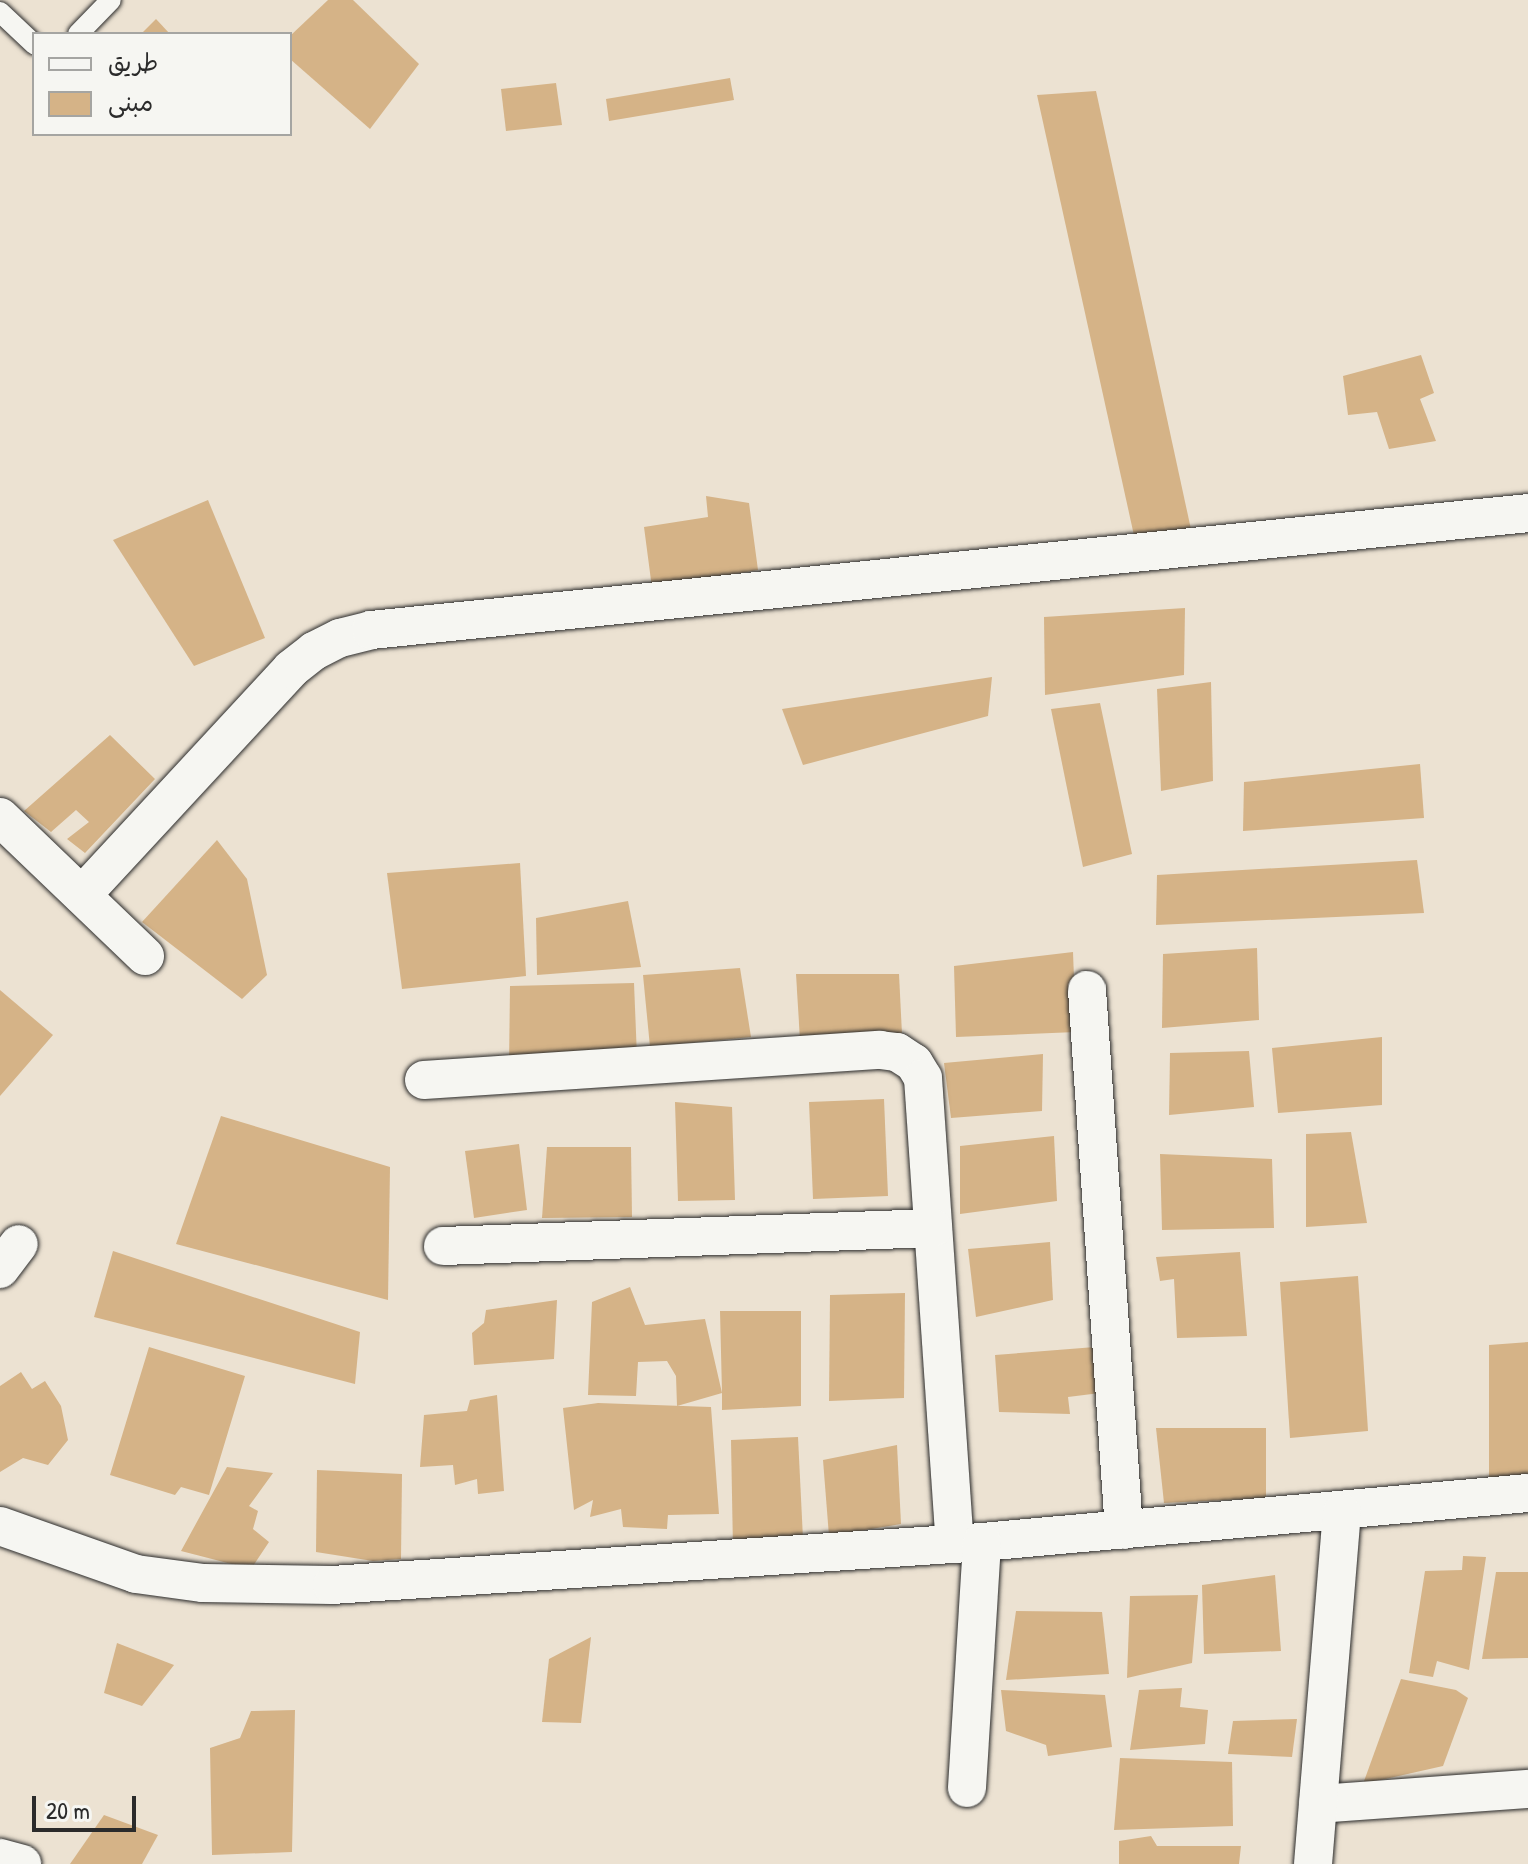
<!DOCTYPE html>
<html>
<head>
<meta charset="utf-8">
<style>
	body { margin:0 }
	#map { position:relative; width:1528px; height:1864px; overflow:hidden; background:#ece2d2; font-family:"Patrick Hand","Playpen Sans Arabic",sans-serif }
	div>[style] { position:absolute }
	.building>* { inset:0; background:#d5b387 }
	.roads { filter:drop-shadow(0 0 2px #2b2b2b) drop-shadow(0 0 2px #2b2b2b) }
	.service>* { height:20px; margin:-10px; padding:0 10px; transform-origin:10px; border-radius:10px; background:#f6f6f2 }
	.minor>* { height:38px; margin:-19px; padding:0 19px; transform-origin:19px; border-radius:19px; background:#f6f6f2 }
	span { translate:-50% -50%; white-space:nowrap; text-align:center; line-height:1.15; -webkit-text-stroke:6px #f6f6f2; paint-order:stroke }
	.legend { position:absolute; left:32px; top:32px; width:260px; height:104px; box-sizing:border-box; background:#f6f6f2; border:2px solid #a5a5a2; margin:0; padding:10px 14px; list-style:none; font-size:24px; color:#2b2b2b }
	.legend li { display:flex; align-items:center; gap:16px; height:40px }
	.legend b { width:40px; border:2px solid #a5a5a2 }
	.scale { position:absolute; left:32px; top:1796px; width:104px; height:36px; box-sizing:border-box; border:4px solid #2b2b2b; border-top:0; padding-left:10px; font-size:24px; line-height:28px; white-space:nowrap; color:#2b2b2b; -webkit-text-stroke:6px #f6f6f2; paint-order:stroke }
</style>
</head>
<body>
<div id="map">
	<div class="building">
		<div style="clip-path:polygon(328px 0,353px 0,419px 64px,370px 129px,290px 59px,290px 36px)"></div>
		<div style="clip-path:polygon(156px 19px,170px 34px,141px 34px)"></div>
		<div style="clip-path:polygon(730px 78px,734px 100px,609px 121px,606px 99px)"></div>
		<div style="clip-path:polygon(556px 83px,562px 125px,506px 131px,501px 89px)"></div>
		<div style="clip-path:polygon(1096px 91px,1192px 534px,1135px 540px,1037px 95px)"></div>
		<div style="clip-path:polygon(1421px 355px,1434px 393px,1420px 399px,1436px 441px,1389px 449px,1377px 412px,1348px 415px,1343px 376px)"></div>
		<div style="clip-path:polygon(706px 496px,749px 503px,758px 570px,652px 588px,644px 527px,708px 517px)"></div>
		<div style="clip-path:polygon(208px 500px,265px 638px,194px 666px,113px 540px)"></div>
		<div style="clip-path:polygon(1185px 608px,1184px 675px,1045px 695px,1044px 617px)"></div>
		<div style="clip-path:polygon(992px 677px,988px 716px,803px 765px,782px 709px)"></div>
		<div style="clip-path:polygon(1211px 682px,1213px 781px,1161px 791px,1157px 689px)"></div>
		<div style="clip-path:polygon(1100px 703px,1132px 854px,1083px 867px,1051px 709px)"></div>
		<div style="clip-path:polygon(110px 735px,155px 779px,85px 853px,67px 839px,89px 822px,76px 810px,51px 832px,24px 811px)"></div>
		<div style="clip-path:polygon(1420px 764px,1424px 818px,1243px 831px,1244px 782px)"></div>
		<div style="clip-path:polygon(217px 840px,247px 879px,267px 975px,242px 999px,142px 922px)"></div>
		<div style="clip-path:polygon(1417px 860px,1424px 913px,1156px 925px,1157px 875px)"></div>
		<div style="clip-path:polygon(520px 863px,526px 976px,402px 989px,387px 873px)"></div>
		<div style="clip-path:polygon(628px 901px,641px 967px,537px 975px,536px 918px)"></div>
		<div style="clip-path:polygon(1257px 948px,1259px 1020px,1162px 1028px,1163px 954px)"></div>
		<div style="clip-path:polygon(1073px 952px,1076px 1032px,956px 1037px,954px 966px)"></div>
		<div style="clip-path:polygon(740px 968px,751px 1037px,650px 1047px,643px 975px)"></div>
		<div style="clip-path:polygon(796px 974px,899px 974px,902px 1034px,800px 1040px)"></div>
		<div style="clip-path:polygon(634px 983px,637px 1057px,509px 1067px,510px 986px)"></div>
		<div style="clip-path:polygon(0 990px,53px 1035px,0 1096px)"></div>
		<div style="clip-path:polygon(1382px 1037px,1382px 1105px,1278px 1113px,1272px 1048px)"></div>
		<div style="clip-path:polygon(1249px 1051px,1254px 1107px,1169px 1115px,1170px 1053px)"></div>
		<div style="clip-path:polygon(1043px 1054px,1042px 1111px,951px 1118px,944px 1063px)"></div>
		<div style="clip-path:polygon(884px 1099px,888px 1196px,813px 1199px,809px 1102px)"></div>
		<div style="clip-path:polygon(675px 1102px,732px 1107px,735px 1200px,678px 1201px)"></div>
		<div style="clip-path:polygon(221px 1116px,390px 1167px,388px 1300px,176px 1244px)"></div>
		<div style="clip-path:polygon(1351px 1132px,1367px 1223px,1306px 1227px,1306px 1134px)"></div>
		<div style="clip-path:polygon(1054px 1136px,1057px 1201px,960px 1214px,960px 1146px)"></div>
		<div style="clip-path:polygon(519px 1144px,527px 1210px,474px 1218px,465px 1151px)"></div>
		<div style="clip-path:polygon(547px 1147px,631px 1147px,632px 1217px,542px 1218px)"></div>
		<div style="clip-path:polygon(1160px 1154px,1272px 1159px,1274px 1228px,1162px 1230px)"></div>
		<div style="clip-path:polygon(1050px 1242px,1053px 1300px,976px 1317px,968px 1249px)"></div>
		<div style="clip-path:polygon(113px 1251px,360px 1332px,355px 1384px,94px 1317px)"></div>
		<div style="clip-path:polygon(1240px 1252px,1247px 1336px,1177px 1338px,1174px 1279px,1160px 1281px,1156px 1257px)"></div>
		<div style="clip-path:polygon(1358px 1276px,1368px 1431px,1290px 1438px,1280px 1282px)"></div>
		<div style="clip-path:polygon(630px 1287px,645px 1325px,705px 1319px,722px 1393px,720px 1311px,801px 1311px,801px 1406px,722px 1410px,722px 1393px,677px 1406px,676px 1376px,667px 1361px,638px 1362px,636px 1396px,588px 1395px,592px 1302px)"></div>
		<div style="clip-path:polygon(905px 1293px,904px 1398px,829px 1401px,830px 1295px)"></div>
		<div style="clip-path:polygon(557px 1300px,554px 1359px,474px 1365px,472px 1333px,484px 1323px,486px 1310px)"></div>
		<div style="clip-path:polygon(1528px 1342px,1528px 1480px,1489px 1485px,1489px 1345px)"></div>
		<div style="clip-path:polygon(149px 1347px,245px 1376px,209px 1495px,181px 1487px,175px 1495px,110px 1475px)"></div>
		<div style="clip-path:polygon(1095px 1347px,1100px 1393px,1068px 1397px,1070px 1414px,999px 1412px,995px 1355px)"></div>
		<div style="clip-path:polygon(21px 1372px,32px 1389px,45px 1381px,61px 1406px,68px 1440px,48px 1465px,23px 1458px,0 1472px,0 1386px)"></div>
		<div style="clip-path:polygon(497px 1395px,504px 1491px,478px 1494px,477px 1479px,455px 1485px,453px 1465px,420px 1467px,424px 1415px,467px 1411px,470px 1400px)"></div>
		<div style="clip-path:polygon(598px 1403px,711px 1407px,719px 1514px,668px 1515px,667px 1529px,623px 1527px,621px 1509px,590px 1517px,593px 1500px,574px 1510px,563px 1408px)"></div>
		<div style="clip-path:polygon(1156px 1428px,1266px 1428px,1266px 1498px,1164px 1503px)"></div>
		<div style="clip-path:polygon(798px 1437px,803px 1539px,733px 1549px,731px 1440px)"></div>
		<div style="clip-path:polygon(897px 1445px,901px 1524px,829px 1536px,823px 1460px)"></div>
		<div style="clip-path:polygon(227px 1467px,273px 1473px,249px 1506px,258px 1511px,253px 1529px,269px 1542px,251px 1569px,181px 1551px)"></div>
		<div style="clip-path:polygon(317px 1470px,402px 1474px,401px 1559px,373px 1561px,316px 1552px)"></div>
		<div style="clip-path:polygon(1463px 1556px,1486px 1557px,1469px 1670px,1437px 1661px,1433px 1677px,1409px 1673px,1425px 1571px,1462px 1570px)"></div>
		<div style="clip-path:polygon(1496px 1572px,1528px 1572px,1528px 1658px,1482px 1659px)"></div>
		<div style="clip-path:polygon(1275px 1575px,1281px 1651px,1204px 1654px,1202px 1585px)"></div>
		<div style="clip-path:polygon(1198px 1595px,1192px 1663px,1127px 1678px,1130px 1596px)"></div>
		<div style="clip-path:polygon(1016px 1611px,1102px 1612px,1109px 1674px,1006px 1680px)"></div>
		<div style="clip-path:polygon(591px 1637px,581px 1723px,542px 1722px,549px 1659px)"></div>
		<div style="clip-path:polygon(117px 1643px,174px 1665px,142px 1706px,104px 1693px)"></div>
		<div style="clip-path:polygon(1401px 1679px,1456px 1690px,1468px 1698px,1443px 1766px,1363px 1784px)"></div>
		<div style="clip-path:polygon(1182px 1688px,1180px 1707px,1208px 1710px,1205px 1744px,1130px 1750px,1139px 1690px)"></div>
		<div style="clip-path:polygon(1001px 1690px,1105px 1695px,1112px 1747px,1048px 1756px,1046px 1745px,1006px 1731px)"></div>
		<div style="clip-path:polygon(295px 1710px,292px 1852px,212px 1855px,210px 1748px,240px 1738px,251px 1711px)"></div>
		<div style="clip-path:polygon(1297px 1719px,1292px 1757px,1228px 1754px,1233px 1721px)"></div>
		<div style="clip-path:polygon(1120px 1758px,1232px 1762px,1233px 1826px,1114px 1830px)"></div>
		<div style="clip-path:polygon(104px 1815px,158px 1835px,142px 1864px,70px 1864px)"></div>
		<div style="clip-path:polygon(1151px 1836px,1157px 1846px,1241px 1846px,1239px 1864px,1119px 1864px,1119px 1841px)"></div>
	</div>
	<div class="roads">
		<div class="service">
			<div style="left:0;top:12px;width:47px;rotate:43.3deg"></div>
			<div style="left:78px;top:34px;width:47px;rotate:-45.9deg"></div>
		</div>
		<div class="minor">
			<div style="left:0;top:817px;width:201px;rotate:43.8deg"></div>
			<div style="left:82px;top:895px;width:308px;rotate:-47.2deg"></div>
			<div style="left:291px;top:669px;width:29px;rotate:-38deg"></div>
			<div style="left:314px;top:651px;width:29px;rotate:-27deg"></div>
			<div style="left:340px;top:638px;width:32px;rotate:-14deg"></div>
			<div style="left:371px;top:630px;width:1163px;rotate:-5.77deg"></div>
			<div style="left:1087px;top:990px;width:541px;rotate:86.08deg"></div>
			<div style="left:424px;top:1080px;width:457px;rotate:-3.8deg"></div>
			<div style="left:880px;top:1050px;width:17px;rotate:7deg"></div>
			<div style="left:897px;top:1052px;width:20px;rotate:33deg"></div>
			<div style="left:914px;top:1063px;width:17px;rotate:59deg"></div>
			<div style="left:923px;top:1078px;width:466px;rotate:86.1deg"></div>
			<div style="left:443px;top:1246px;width:490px;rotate:-2.1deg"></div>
			<div style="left:0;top:1269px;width:31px;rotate:-53deg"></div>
			<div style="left:0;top:1526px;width:144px;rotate:19.4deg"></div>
			<div style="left:136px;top:1574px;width:68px;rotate:7.7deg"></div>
			<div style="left:203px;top:1583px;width:129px;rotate:0.9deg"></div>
			<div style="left:332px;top:1585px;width:651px;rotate:-3.78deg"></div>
			<div style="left:982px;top:1542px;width:548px;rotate:-5.13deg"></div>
			<div style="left:967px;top:1788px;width:246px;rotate:-86.5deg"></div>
			<div style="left:1318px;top:1804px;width:211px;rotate:-4.1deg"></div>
			<div style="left:0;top:1858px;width:23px;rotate:15deg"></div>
			<div style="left:1313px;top:1864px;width:352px;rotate:-85.3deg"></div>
		</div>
	</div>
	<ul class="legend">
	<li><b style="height:10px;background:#f6f6f2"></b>طريق</li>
	<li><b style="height:22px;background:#d5b387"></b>مبنى</li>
	</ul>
	<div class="scale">20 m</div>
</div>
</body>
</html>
